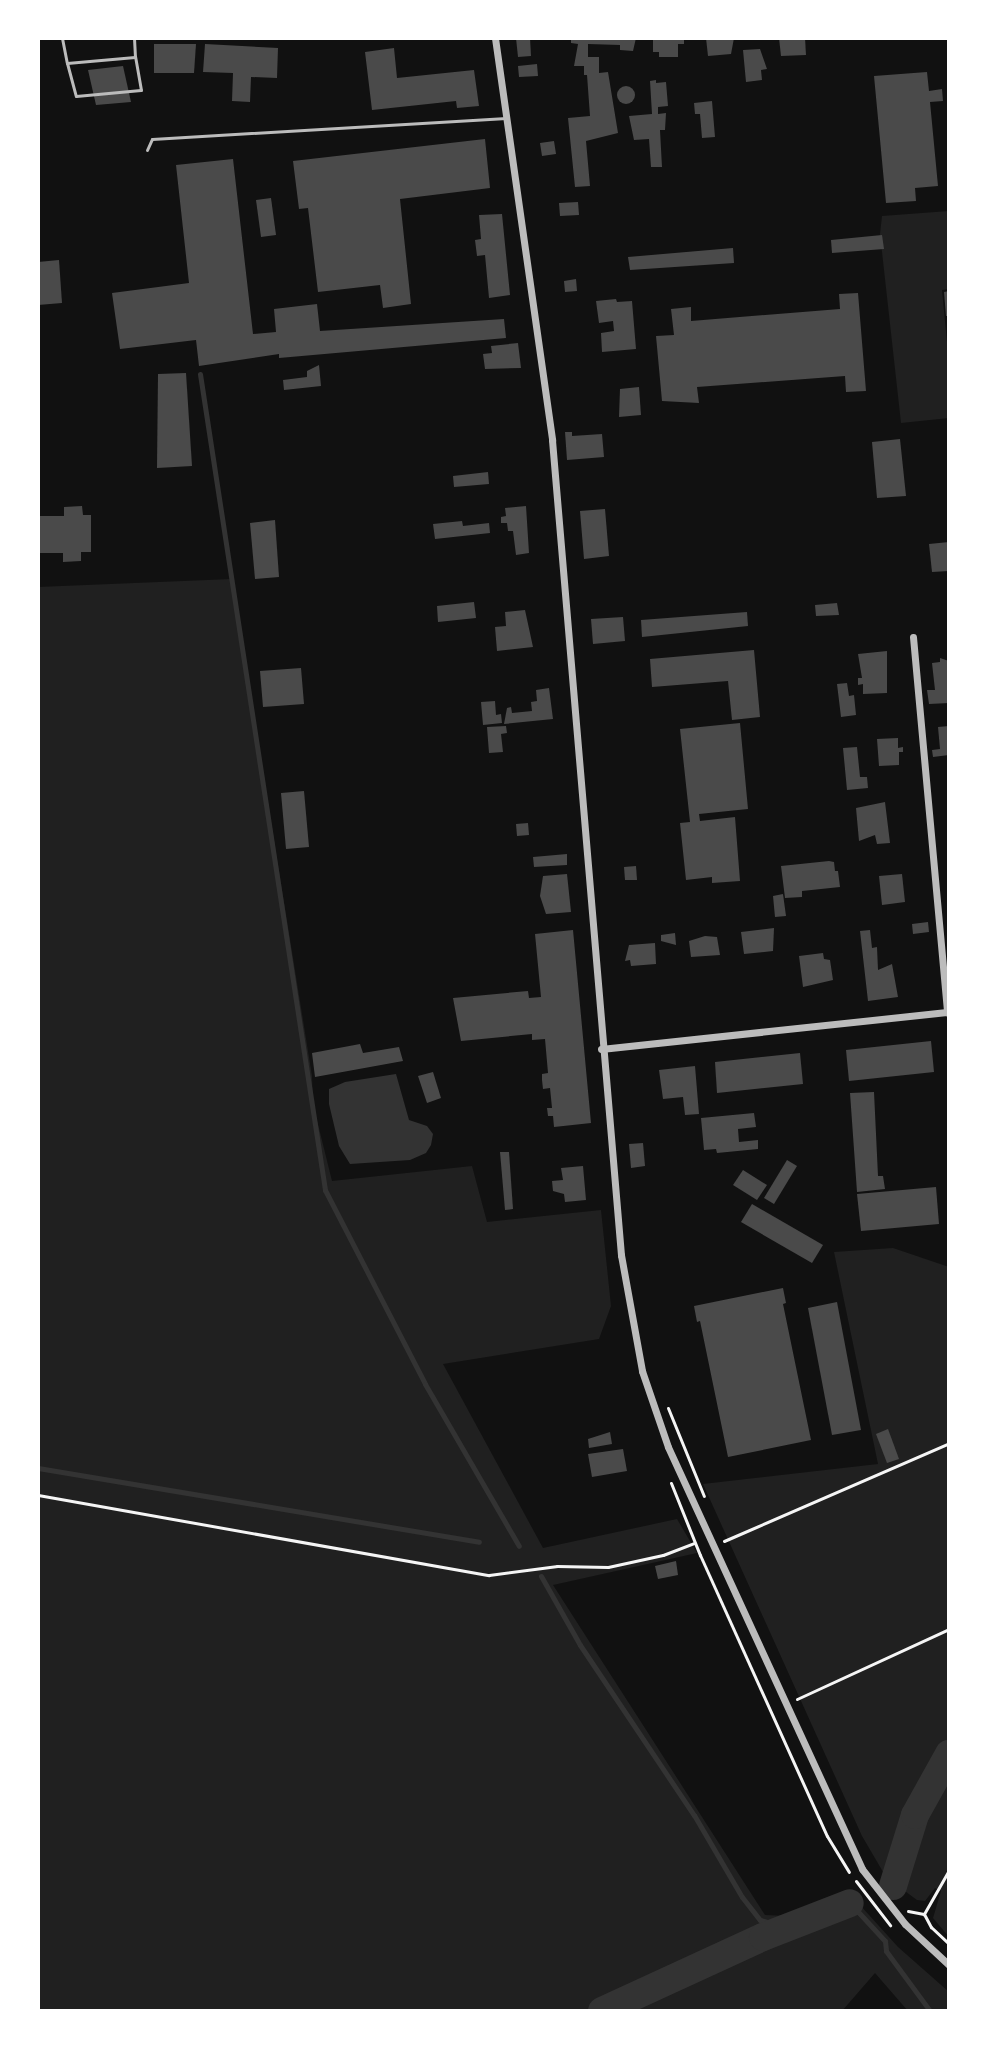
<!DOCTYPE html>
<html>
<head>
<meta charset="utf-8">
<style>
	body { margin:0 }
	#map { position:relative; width:987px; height:2049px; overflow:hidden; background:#111; font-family:Ubuntu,sans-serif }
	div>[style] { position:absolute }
	.green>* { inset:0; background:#202020 }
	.water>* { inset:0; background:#333 }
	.stream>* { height:5px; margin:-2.5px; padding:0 2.5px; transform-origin:2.5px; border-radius:2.5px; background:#333 }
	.river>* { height:28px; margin:-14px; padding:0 14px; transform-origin:14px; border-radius:14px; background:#333 }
	.building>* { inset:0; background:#4a4a4a }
	.round { border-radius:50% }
	.path>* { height:3px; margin:-1.5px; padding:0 1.5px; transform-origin:1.5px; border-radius:1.5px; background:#f5f5f5 }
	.service>* { height:3px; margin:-1.5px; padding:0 1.5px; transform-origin:1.5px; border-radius:1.5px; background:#bcbcbc }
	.minor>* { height:7px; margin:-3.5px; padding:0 3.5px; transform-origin:3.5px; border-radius:3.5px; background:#bcbcbc }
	span { translate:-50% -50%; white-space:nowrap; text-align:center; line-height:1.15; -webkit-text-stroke:8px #fff; paint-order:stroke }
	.frame { position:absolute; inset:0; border:40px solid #fff; pointer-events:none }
</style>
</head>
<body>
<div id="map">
	<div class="green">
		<div style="clip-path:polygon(949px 211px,949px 289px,942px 290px,949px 363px,949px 418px,901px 423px,880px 234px,882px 216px)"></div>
		<div style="clip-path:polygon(232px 579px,312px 1076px,313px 1104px,332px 1181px,472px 1166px,487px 1222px,601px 1210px,611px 1306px,599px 1339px,443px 1364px,543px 1548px,677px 1519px,697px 1553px,553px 1585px,765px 1915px,787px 1916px,850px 1894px,898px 1947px,949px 1992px,949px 2011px,908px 2011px,875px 1973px,842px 2011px,38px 2011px,38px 587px)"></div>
		<div style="clip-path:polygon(893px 1248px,949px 1267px,949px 1937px,933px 1918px,941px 1891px,935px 1888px,925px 1901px,917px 1900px,886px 1877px,862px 1836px,703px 1484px,878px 1464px,834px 1252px)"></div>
	</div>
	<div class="water">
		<div style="clip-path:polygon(396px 1074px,409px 1120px,427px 1126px,433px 1134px,431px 1145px,426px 1153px,410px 1160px,350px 1164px,339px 1146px,329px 1104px,329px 1089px,345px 1082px)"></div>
	</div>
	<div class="stream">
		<div style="left:200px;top:374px;width:826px;rotate:81.29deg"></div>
		<div style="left:325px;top:1190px;width:218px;rotate:62.7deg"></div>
		<div style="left:425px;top:1384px;width:187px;rotate:59.9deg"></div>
		<div style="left:38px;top:1468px;width:447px;rotate:9.5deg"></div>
		<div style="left:541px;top:1576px;width:79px;rotate:60.5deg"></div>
		<div style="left:580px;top:1645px;width:205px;rotate:56.2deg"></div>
		<div style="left:694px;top:1815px;width:95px;rotate:59.7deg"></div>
		<div style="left:742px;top:1897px;width:29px;rotate:52deg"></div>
		<div style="left:760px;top:1920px;width:11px;rotate:15deg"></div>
		<div style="left:771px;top:1923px;width:11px;rotate:56deg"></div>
		<div style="left:850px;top:1903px;width:52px;rotate:47.4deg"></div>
		<div style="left:885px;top:1941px;width:10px;rotate:84deg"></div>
		<div style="left:886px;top:1951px;width:74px;rotate:53.7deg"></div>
	</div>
	<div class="river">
		<div style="left:893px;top:1886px;width:74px;rotate:-72.8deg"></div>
		<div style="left:915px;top:1815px;width:70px;rotate:-60.9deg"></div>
		<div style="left:602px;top:2011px;width:177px;rotate:-24.7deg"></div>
		<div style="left:763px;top:1937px;width:93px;rotate:-21.3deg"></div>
	</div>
	<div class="building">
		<div style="clip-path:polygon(516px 38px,530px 38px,531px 56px,518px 57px)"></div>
		<div style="clip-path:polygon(571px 38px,636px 38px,633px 51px,620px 50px,620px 45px,588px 44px,588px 57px,599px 57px,599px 73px,608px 72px,618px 133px,586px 141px,590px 186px,575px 187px,568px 118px,590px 116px,587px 75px,584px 75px,584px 66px,574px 66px,578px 44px,571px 43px)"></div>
		<div style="clip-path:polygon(653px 38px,684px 38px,684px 44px,678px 44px,678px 57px,659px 57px,659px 52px,653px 52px)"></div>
		<div style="clip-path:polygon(706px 38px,734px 38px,731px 54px,708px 56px)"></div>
		<div style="clip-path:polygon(779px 38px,805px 38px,806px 55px,781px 56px)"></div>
		<div style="clip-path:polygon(154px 44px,196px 44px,194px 73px,154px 73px)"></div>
		<div style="clip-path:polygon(205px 44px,278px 48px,277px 78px,251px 77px,250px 102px,232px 101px,233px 73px,203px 72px)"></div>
		<div style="clip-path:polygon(394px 48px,397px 78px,474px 70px,479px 106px,457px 108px,456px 101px,372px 110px,365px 52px)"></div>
		<div style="clip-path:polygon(760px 49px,767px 69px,761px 70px,762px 80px,746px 82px,743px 50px)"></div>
		<div style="clip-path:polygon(537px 64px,538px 76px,519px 77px,518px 66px)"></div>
		<div style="clip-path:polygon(123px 66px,131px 102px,96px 105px,88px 70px)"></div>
		<div style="clip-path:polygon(927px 72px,929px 91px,942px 89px,943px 101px,930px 102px,938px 186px,915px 188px,916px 201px,886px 203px,874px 76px)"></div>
		<div style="clip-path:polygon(656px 80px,656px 83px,666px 82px,668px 106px,658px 107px,658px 114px,666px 113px,665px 130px,660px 130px,662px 167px,651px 167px,649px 139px,634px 140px,629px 116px,652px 114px,650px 81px)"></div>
		<div class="round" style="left:617px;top:86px;width:18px;height:18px"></div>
		<div style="clip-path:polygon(712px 101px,715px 137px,702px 138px,700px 114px,695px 114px,694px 103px)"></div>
		<div style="clip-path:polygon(485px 139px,490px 188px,400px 199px,411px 304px,383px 308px,380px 285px,318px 292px,308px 208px,299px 209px,293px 161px)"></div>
		<div style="clip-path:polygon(554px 141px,556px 154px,542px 156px,540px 143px)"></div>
		<div style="clip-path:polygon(233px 159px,253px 334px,276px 332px,274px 309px,317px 304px,320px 331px,504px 319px,506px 338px,279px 358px,279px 354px,199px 366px,196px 340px,120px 349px,112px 293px,189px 283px,176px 165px)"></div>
		<div style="clip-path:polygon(271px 198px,276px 235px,261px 237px,256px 200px)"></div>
		<div style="clip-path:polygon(578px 202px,579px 215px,560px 216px,559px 203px)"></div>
		<div style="clip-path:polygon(502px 214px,510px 295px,489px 298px,485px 255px,477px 256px,475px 240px,481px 239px,479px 215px)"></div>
		<div style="clip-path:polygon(882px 235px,884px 249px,832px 253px,831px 240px)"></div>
		<div style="clip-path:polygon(733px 248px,734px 263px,630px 270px,628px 257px)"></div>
		<div style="clip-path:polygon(59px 260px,62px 303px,38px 305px,38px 262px)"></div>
		<div style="clip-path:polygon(576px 279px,577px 291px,565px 292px,564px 281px)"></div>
		<div style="clip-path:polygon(949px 291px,949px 316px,946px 316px,944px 292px)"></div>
		<div style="clip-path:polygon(858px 293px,866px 391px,846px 392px,845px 376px,697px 387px,699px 403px,662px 401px,656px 336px,674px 335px,671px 309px,691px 307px,691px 321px,840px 309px,839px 294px)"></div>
		<div style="clip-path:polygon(616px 299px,617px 302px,632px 301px,636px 349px,602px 352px,601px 333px,614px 331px,613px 321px,599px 323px,596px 301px)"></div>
		<div style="clip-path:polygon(518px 343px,521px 368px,485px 369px,483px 354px,492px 353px,491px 346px)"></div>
		<div style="clip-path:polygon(319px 365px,321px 386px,284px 390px,283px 380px,307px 377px,307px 371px)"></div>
		<div style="clip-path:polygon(186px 373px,192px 466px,157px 468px,158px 374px)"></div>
		<div style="clip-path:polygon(639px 387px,641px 415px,619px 417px,620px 389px)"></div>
		<div style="clip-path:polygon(565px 432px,572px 432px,572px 436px,602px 434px,604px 457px,567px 460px)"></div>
		<div style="clip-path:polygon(900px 439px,906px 496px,877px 498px,872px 442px)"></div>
		<div style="clip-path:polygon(488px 472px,489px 484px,454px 487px,453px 476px)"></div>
		<div style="clip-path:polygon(82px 506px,83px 515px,91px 515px,91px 552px,81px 552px,81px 561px,63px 562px,63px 553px,38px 553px,38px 516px,64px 516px,64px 507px)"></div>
		<div style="clip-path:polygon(526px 506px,529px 553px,516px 555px,513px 531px,508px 531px,507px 523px,501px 523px,501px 517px,506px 516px,505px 508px)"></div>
		<div style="clip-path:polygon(605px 509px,609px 556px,584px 559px,580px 511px)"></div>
		<div style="clip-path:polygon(275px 520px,279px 577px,255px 579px,250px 523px)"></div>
		<div style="clip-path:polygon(462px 521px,463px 526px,489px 523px,490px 533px,435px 539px,433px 524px)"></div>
		<div style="clip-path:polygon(949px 542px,949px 571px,932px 572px,929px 544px)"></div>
		<div style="clip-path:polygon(474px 602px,476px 618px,438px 622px,437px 606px)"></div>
		<div style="clip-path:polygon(837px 603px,839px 615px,816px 616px,815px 605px)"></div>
		<div style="clip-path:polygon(525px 610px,533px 647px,497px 651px,495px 627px,506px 626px,505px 612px)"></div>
		<div style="clip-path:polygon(747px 612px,748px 626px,642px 637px,641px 620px)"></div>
		<div style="clip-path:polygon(623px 617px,625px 641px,593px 644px,591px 619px)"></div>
		<div style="clip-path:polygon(754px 650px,760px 717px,732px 720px,728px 681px,652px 687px,650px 659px)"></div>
		<div style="clip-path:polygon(887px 651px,887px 693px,863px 694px,863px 684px,858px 685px,858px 678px,862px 678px,858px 654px)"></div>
		<div style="clip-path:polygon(940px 658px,949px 661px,949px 703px,929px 704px,927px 690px,935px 690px,932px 663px,940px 662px)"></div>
		<div style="clip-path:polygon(301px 668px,304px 704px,263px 707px,260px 671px)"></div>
		<div style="clip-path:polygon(847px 683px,849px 696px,854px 695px,856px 715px,841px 717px,837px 684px)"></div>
		<div style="clip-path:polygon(549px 688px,553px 719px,504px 724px,507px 708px,511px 707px,512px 713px,532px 711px,531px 702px,537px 701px,536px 690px)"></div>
		<div style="clip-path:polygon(495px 701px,496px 715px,501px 714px,502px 723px,483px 725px,481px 702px)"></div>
		<div style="clip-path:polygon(740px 723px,748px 809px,699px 814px,700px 821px,735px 817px,740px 881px,712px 883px,712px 877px,686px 880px,680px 823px,690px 822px,680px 729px)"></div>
		<div style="clip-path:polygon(506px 726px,507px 733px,501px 734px,503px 752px,489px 753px,487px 727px)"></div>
		<div style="clip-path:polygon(949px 726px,949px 755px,933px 757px,932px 750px,940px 749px,938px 727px)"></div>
		<div style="clip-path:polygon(898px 738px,898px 748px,903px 747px,903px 752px,899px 752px,899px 765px,879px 766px,877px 739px)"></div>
		<div style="clip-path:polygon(857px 747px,860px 777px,867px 777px,868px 788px,847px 790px,843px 748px)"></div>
		<div style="clip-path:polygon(304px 791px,309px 847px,286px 849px,281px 793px)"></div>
		<div style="clip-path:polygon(885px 802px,890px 843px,877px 844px,875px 835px,859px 841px,856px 808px)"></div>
		<div style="clip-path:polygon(528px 823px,529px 835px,517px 836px,516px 824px)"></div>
		<div style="clip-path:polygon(567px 854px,567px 865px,534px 867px,533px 857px)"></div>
		<div style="clip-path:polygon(829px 861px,834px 862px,835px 871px,838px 871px,840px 887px,802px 891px,802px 897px,785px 898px,781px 866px)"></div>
		<div style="clip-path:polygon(636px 866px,637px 880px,625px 880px,624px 867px)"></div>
		<div style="clip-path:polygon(567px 874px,571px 912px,546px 914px,540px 896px,543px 876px)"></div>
		<div style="clip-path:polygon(902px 874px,905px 902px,882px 905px,879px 876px)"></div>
		<div style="clip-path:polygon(783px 894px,786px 916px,775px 917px,773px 896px)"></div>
		<div style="clip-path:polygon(928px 922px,929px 932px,913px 934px,912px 924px)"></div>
		<div style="clip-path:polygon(774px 928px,773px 951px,744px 954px,741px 932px)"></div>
		<div style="clip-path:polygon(573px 930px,591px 1123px,554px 1127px,553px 1116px,548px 1116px,547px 1108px,552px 1108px,550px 1088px,543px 1089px,542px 1080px,542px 1074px,548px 1073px,545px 1039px,532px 1040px,532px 1034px,461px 1041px,453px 998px,528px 991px,529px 998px,541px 997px,535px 934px)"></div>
		<div style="clip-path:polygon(870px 930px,872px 948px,877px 947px,878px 970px,892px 964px,898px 997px,868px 1001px,860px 931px)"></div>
		<div style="clip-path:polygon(675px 933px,676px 945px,661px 941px,661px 935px)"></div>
		<div style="clip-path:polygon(705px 936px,717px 937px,720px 955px,691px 957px,689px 941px)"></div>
		<div style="clip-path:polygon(655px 943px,656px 964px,631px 966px,630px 960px,625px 961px,629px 945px)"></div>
		<div style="clip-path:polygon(823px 953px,824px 959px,830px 960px,833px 980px,803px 987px,799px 956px)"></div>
		<div style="clip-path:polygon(931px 1041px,934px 1072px,849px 1081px,846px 1050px)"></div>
		<div style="clip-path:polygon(360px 1044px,363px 1053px,399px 1047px,403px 1061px,315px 1077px,312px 1053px)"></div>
		<div style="clip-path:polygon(800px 1053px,803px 1084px,717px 1093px,715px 1062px)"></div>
		<div style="clip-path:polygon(695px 1066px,699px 1114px,685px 1115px,683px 1097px,663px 1099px,659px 1070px)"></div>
		<div style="clip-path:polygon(433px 1072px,441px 1098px,427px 1103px,418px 1076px)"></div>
		<div style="clip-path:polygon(874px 1092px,878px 1176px,883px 1176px,885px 1189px,857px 1192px,850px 1093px)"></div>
		<div style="clip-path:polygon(754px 1113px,756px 1127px,738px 1129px,739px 1142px,758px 1140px,758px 1149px,717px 1153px,716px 1149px,704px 1150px,701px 1118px)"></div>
		<div style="clip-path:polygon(643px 1143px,645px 1166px,631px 1168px,629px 1144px)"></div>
		<div style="clip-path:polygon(500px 1152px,509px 1152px,513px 1209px,505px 1210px)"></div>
		<div style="clip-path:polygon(787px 1160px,797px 1166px,774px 1204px,764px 1198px)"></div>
		<div style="clip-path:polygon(583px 1166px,586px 1200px,565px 1202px,564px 1194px,553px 1191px,552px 1181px,563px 1180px,561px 1168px)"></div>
		<div style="clip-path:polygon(743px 1170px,767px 1185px,757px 1200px,733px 1185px)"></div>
		<div style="clip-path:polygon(936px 1187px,939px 1224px,861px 1231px,857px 1194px)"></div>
		<div style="clip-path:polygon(752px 1204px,823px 1245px,812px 1263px,741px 1222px)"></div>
		<div style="clip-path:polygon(783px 1288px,786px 1303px,783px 1304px,811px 1440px,728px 1457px,700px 1321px,697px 1322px,694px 1306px)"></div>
		<div style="clip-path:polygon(837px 1302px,861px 1430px,832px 1435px,808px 1308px)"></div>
		<div style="clip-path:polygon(888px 1429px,899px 1459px,887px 1463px,876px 1434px)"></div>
		<div style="clip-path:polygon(610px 1432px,612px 1444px,589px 1448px,588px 1439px)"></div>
		<div style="clip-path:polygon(623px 1449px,627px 1471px,592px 1477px,588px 1454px)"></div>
		<div style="clip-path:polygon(676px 1561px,678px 1575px,658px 1579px,655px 1566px)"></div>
	</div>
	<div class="path">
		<div style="left:668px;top:1408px;width:95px;rotate:67.8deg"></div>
		<div style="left:671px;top:1483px;width:78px;rotate:68.1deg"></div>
		<div style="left:700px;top:1555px;width:308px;rotate:65.7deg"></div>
		<div style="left:827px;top:1836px;width:42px;rotate:58.6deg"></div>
		<div style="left:38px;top:1495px;width:458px;rotate:10.1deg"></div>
		<div style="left:489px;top:1575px;width:69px;rotate:-7.5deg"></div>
		<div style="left:557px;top:1566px;width:51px;rotate:1.1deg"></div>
		<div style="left:608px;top:1567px;width:56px;rotate:-12.3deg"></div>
		<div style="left:663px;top:1555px;width:33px;rotate:-21deg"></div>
		<div style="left:724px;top:1541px;width:245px;rotate:-23.5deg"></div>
		<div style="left:797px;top:1699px;width:167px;rotate:-24.7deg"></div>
		<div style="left:949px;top:1870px;width:51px;rotate:119.6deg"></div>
		<div style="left:924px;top:1914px;width:15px;rotate:62deg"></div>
		<div style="left:931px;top:1927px;width:25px;rotate:43deg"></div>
		<div style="left:856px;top:1881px;width:56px;rotate:52.3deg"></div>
		<div style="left:908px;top:1911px;width:16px;rotate:11deg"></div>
	</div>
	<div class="service">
		<div style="left:62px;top:38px;width:25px;rotate:79deg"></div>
		<div style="left:67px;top:63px;width:68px;rotate:-5deg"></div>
		<div style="left:135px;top:57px;width:19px;rotate:-93deg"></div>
		<div style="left:67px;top:63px;width:34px;rotate:75deg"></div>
		<div style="left:76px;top:96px;width:65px;rotate:-5.3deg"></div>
		<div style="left:141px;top:90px;width:34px;rotate:-100deg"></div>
		<div style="left:147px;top:150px;width:12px;rotate:-66deg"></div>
		<div style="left:152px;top:139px;width:355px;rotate:-3.4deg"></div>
	</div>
	<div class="minor">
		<div style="left:495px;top:38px;width:406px;rotate:81.9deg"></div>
		<div style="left:552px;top:440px;width:818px;rotate:85.16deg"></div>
		<div style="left:621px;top:1255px;width:118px;rotate:79.7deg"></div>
		<div style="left:642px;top:1371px;width:80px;rotate:71.1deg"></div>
		<div style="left:668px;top:1447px;width:464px;rotate:65.3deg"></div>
		<div style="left:862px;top:1869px;width:70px;rotate:52deg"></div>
		<div style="left:905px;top:1924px;width:60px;rotate:43deg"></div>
		<div style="left:913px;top:637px;width:377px;rotate:84.8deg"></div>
		<div style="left:601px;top:1049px;width:350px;rotate:-6.1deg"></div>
	</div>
	<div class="frame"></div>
</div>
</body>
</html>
